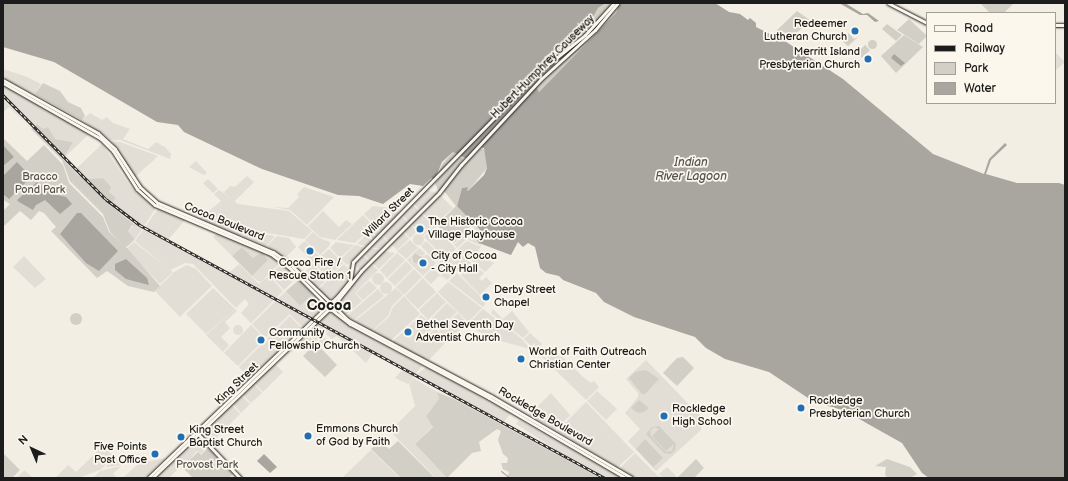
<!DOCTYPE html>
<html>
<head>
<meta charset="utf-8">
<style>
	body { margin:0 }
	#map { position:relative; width:1068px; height:481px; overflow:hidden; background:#f2eee4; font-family:"Balsamiq Sans",sans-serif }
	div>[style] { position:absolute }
	.built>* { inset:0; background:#e2ded5 }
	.round { border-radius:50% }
	.green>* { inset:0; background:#d2cfc6 }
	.water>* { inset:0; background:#a9a6a0 }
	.stream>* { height:1px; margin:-0.5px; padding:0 0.5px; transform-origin:0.5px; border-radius:0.5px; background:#a9a6a0 }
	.roads { filter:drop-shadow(0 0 1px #1c1c1c) drop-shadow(0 0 1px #1c1c1c) }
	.major>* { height:3px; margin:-1.5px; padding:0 1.5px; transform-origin:1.5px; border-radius:1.5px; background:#fbf7ec }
	.rail>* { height:2.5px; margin-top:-1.25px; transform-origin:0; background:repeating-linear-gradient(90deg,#fbf7ec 0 3px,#1c1c1c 0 6px); box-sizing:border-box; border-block:1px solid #1c1c1c }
	.dots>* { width:11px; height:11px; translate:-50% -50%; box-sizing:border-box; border:2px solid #fbf7ec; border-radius:50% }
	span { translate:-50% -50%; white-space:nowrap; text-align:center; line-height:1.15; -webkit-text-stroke:3.5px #fbf7ec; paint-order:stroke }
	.poi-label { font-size:11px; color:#1c1c1c }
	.right { translate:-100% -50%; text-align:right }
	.left { translate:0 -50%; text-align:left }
	.street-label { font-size:11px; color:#1c1c1c }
	.park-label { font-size:11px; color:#53524f }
	.water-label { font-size:12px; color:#545351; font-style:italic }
	.district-label { font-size:15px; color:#1c1c1c; font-weight:700 }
	.frame { position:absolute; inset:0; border:4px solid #1c1c1c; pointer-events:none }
	.legend { position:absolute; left:926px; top:12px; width:130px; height:92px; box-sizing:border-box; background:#fbf7ec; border:1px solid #a29f99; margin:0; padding:5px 7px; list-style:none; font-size:12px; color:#1c1c1c }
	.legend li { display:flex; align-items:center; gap:8px; height:20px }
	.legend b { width:20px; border:1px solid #a29f99 }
	.north { position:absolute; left:12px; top:429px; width:40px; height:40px; -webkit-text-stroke:3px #fbf7ec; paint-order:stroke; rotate:316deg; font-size:11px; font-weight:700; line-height:16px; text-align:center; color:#1c1c1c }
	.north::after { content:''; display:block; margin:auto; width:14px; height:18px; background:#1c1c1c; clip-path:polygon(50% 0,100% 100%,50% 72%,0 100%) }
</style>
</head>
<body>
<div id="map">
	<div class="built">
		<div style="clip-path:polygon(1055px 52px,1065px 62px,1055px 71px)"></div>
		<div style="clip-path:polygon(3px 69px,27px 77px,41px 84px,35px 94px,3px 78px)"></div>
		<div style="clip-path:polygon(3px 86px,42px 106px,89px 134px,63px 159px,73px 142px,55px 139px,46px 127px,43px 130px,37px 124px,34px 126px,3px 95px)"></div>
		<div style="clip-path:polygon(3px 100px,7px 103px,31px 128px,9px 107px,3px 112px)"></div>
		<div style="clip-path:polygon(90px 113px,102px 120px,107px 117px,113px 123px,130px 129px,123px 139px,148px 149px,156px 142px,165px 147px,171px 154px,170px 159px,120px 140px,111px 140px,82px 120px)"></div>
		<div style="clip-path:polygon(112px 141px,120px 142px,158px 156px,135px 177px)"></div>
		<div style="clip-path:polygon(102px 144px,130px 186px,156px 208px,134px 241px,128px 246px,131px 243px,131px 235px,128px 231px,135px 223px,110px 205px,109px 192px,103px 178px,90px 179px,74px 171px)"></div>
		<div style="clip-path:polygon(196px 161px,207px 173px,204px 175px,189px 167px)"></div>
		<div style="clip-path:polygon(247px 176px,254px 182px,234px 202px,220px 189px,224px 192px,230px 186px,235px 187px)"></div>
		<div style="clip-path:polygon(208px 179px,218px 189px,213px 193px,203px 183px)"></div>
		<div style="clip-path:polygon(304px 187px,334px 197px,307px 225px,290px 210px,273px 207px,288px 208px,299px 197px,297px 194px)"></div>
		<div style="clip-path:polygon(219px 190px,238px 204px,289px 211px,312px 231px,304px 239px,250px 230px,240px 236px,199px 219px,221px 201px,214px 194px)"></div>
		<div style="clip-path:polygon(426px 190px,438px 193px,421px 211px,413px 203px)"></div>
		<div style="clip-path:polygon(439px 194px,453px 208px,434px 225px,422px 212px)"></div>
		<div style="clip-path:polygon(412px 204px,420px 212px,409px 222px,402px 214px)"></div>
		<div style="clip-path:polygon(373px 206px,393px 208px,400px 214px,381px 232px,364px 214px)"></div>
		<div style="clip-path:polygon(158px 209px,185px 220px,168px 240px,230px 272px,239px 264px,259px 284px,269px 276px,283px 291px,251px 323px,241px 313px,249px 304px,245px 299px,236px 308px,193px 264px,185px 263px,170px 270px,135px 241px)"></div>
		<div style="clip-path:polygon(323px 211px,339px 227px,346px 220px,352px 224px,335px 240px,320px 237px,308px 226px)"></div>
		<div style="clip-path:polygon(421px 213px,433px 225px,423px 236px,410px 223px)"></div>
		<div style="clip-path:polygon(363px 215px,373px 226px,355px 243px,337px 240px)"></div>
		<div style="clip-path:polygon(401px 215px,408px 223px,389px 242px,382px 234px)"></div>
		<div style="clip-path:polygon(409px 224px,417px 231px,410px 238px,403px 230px)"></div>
		<div style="clip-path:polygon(474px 224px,479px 230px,475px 237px,482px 246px,468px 240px,476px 231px,472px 226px)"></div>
		<div style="clip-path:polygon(434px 226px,456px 249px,446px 259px,424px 237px)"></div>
		<div style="clip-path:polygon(374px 227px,380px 233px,368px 247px,357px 244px)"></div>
		<div style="clip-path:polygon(469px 230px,473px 233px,457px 248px,454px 245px)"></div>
		<div style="clip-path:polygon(402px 231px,409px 239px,397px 250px,390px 243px)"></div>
		<div style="clip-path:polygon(250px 232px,275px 236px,266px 246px,242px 236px)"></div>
		<div style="clip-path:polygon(313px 232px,320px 238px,330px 242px,330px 245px,320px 255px,305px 240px)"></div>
		<div style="clip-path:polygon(217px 233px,261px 251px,281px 262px,261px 282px,258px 281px,252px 276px,268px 260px,265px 255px,253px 258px,242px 247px,232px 256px,213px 237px)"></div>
		<div class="round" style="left:412.5px;top:233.5px;width:11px;height:11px"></div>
		<div style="clip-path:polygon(381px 235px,388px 243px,382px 249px,369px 247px)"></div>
		<div style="clip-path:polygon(277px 236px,289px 238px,296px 247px,285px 258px,267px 246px)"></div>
		<div style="clip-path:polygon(410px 240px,418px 248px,406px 259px,397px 251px)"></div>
		<div style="clip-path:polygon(305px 241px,319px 256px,313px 262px,298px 247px)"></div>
		<div style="clip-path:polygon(426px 241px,442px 257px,437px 262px,421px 246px)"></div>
		<div style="clip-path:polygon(467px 241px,481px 247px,475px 254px,494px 263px,485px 272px,458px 249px)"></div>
		<div style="clip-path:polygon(134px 242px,173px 272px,160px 284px,128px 251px,127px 248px)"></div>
		<div style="clip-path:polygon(336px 242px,354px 245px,340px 258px,330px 248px)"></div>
		<div style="clip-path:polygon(355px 245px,366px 248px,347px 265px,341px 259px)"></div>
		<div style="clip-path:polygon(368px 248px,381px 250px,370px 261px,363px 253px)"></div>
		<div style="clip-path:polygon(419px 248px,425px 253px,422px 256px,415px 253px,411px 257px,412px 262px,419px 265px,418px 263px,427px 254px,436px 263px,423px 276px,407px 260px)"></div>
		<div style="clip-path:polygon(329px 249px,343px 263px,335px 271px,321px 256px)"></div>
		<div style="clip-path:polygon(458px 250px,471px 263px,460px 274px,447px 260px)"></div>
		<div style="clip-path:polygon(382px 251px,395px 253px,379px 269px,371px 262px)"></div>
		<div style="clip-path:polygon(397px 253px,405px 260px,387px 278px,380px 270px)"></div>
		<div style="clip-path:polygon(362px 254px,369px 262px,361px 270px,353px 263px)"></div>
		<div style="clip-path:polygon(24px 256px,46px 279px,35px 288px,13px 267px)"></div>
		<div style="clip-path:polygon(320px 257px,334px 272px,328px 278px,314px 263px)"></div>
		<div style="clip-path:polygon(443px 258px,456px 272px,447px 280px,434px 268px)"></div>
		<div style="clip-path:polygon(406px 261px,413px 268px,395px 286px,388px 279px)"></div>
		<div style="clip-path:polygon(282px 263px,297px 277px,284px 290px,270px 275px)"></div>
		<div style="clip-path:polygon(370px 263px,378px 270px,355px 293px,362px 301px,346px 315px,336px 308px,337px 303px)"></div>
		<div style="clip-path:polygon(313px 264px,327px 279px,317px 289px,303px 274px)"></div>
		<div style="clip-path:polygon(344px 264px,350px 271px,350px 278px,347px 284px,330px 301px,318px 290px)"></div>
		<div style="clip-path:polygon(472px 264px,484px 273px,479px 278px,482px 281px,486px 277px,492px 283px,480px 295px,461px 275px)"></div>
		<div style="clip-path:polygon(187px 265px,196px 269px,212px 286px,180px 317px,155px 291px,174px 272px)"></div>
		<div style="clip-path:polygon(433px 268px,440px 275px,446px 280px,439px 276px,431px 284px,424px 277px)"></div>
		<div style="clip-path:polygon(414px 269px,422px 277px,404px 295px,396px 287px)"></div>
		<div class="round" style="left:372px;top:273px;width:12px;height:12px"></div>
		<div style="clip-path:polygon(457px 273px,486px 302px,483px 307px,449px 281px)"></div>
		<div style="clip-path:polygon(423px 278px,436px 292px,418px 309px,405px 296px)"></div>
		<div style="clip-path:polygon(369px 281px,377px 288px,363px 300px,356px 293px)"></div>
		<div class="round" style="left:380px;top:282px;width:12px;height:12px"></div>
		<div style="clip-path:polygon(448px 282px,482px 308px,468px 322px,438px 292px)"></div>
		<div style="clip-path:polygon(213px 288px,235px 309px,206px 334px,186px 314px)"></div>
		<div style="clip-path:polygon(396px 288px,403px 295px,392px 306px,388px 316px,372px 331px,355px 321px)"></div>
		<div style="clip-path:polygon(378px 289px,384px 296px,354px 320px,347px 316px)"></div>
		<div style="clip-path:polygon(286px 291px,300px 306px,313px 294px,324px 306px,302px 327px,290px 314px,265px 338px,252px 324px)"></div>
		<div style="clip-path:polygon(437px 293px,446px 302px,428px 320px,419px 310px)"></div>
		<div style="clip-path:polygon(404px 296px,420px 314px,390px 341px,373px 331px,389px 317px,393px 307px)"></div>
		<div style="clip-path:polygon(447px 303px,457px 312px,438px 330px,429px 321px)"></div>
		<div style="clip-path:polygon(235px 309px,237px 311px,225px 322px,230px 328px,221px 337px,229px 345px,223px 352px,206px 335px)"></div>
		<div style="clip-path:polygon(483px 309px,522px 339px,530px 349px,493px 339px,477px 331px,469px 323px)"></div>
		<div style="clip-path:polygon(493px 309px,503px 319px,512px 311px,529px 332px,523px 338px,491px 313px)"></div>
		<div style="clip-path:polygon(329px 311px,360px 332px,422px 366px,408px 384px,395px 378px,403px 369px,372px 354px,366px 363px,337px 336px,332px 339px,326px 334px,329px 330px,315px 341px,307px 332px)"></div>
		<div style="clip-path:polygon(458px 313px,467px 323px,448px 341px,439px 331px)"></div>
		<div style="clip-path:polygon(421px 315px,434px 327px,413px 351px,435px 328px,447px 341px,428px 361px,392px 342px,403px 332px,412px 341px,404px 331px)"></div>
		<div style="clip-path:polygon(290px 316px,301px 328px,278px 351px,267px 339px)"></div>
		<div class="round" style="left:233px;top:325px;width:10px;height:10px"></div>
		<div style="clip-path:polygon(251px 325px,265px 339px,238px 366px,224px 353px)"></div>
		<div style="clip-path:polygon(306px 333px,315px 342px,307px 350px,298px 341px)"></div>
		<div style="clip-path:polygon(530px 333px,542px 344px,537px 349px,540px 355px,524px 339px)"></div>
		<div class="round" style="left:318.5px;top:337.5px;width:9px;height:9px"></div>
		<div style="clip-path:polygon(266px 340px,277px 352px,249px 378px,239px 367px)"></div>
		<div style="clip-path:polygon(554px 352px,560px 357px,562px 356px,582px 376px,591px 383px,594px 381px,599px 387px,586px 400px,541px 356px,547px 358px)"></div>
		<div style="clip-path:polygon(646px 360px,703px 419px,701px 430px,656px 471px,628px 441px,640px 429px,625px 413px,638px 397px,638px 393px,626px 379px)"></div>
		<div style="clip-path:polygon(274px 363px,283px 372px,263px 392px,254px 383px)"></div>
		<div style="clip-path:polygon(424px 367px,413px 378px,437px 392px,439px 399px,426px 416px,433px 426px,415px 444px,447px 478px,436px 478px,390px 431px,415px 406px,409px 383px)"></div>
		<div style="clip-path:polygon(426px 367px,511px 413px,504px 422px,415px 377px)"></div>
		<div style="clip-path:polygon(253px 383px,262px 393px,251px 403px,242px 394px)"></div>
		<div style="clip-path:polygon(597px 391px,617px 409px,606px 420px,587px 401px)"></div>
		<div style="clip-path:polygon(551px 393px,570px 415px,585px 401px,555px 430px,529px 415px)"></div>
		<div style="clip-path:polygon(241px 395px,250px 404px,241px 413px,232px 403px)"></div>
		<div style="clip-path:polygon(586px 402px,634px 452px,618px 467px,557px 431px)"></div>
		<div style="clip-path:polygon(231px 404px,240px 414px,225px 429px,215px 419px)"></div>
		<div style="clip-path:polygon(214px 420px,224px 430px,210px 444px,200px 434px)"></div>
		<div style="clip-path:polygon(519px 420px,590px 460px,621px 478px,600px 478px,550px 450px,552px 447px,516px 424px)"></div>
		<div style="clip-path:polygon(197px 437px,207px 448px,201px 454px,197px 451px,181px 466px,174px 459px)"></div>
		<div style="clip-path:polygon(103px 446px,114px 457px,100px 470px,78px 478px,55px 478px,68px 465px,76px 472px)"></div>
		<div style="clip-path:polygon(371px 450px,400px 478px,342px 478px,343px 477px)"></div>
		<div style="clip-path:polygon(635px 453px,657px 475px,661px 478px,637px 478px,620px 468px)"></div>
		<div style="clip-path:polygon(115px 457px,122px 465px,107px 467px,107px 465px)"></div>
		<div style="clip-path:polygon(165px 458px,145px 478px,123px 478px,138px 464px)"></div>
		<div style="clip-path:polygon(173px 460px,180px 467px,169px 478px,154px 478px)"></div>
		<div style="clip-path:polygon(121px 466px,113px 474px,117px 478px,93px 478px,100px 471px)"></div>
		<div style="clip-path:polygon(667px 467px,676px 476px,675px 478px,662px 478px,659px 474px)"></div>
		<div style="clip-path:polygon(24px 470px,33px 478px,16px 478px,23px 472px)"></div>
	</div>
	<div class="green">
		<div style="clip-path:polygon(606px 3px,615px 3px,618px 8px,616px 13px,539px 92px,537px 88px,550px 66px,544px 57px,573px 40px,585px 29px,598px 8px)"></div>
		<div style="clip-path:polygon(980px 3px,1014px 3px,1004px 13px,990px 13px)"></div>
		<div style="clip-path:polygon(797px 11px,811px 21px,786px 41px,774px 33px)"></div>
		<div style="clip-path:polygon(909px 19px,927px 36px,919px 44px,897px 30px)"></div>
		<div style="clip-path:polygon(887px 24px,902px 35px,896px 41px,882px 29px)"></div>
		<div style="clip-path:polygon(848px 33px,854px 39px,858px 37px,848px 46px,841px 40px)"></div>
		<div style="clip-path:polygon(904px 35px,923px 47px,896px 73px,881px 56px)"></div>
		<div class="round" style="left:867.5px;top:39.5px;width:9px;height:9px"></div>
		<div style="clip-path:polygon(865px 45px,870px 50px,862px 58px,858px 52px)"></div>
		<div style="clip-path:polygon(43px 83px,60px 91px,68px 102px,81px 108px,85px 116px,82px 120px,35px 94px)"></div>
		<div style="clip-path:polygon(37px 124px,43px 129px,48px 127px,55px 139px,73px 142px,63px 159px,78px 175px,90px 179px,103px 178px,111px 187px,109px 192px,116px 198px,110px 205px,136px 226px,132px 225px,128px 231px,134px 239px,128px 246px,125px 247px,110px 232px,103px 214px,70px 181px,62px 160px,31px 129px)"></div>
		<div style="clip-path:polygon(3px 138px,27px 161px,44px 145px,63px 165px,69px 183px,103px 217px,109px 232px,127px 248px,160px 286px,154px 292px,128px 286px,107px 271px,97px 278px,51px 231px,56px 227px,44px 213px,39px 211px,31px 220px,20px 211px,3px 227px,3px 211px,10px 204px,3px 200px)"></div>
		<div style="clip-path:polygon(480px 147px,486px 151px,487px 168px,469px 190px,467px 191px,468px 187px,462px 188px,457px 206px,474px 223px,454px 243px,437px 225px,456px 206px,444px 191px,467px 158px)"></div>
		<div style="clip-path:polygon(453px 152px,458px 155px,436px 177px,443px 163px)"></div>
		<div style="clip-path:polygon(460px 156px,464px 159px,439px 192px,435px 183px)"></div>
		<div style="clip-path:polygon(242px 247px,253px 258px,262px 252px,268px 260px,252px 276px,232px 256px)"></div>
		<div style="clip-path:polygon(415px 253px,422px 257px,426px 254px,417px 263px,419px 265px,413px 262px,412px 257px)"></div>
		<div style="clip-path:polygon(299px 280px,313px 294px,300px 306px,286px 291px)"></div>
		<div class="round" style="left:70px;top:313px;width:12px;height:12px"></div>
		<div style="clip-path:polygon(316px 343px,337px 365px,325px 377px,303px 356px)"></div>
		<div style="clip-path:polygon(683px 357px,694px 368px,677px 386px,663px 373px,677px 358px)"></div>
		<div style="clip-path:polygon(646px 370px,659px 379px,645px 394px,642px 394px,629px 378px,635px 372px)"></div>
		<div style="clip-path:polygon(437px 392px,456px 400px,600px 478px,507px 478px,509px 472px,503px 469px,501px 463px,507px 463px,508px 458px,503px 454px,498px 440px,501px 431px,497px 429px,479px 442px,481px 451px,472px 453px,447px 478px,415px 444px,433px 427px,426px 416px,439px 399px)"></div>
		<div style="clip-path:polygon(639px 400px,649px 408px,644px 412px,638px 413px,631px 408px)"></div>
		<div style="clip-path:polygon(evenodd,659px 426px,676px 444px,675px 450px,671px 454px,664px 453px,646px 434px,652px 427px,659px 426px,654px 427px,659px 429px,652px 436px,666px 451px,674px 444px,672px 451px,666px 452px,651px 436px,650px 431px,654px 427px)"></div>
		<div style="clip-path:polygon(645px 439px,663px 458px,653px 467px,636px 449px)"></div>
		<div style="clip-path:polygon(380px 440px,389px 449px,398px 441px,435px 478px,401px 478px,371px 449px)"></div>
		<div style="clip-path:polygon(208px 448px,233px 474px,229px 478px,193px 478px,181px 466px,197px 451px,182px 467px,198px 452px,201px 455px)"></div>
		<div style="clip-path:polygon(3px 453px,20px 470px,12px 478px,3px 478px)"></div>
		<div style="clip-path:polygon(696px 459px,704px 468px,694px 478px,677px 478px)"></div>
		<div style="clip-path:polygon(887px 459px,910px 467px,917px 474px,910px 478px,888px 478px,885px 475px,886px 467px,875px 466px)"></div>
	</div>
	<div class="water">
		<div style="clip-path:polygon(3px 3px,606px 3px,598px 8px,586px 29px,573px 40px,544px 57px,550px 66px,537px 88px,539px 92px,616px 13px,618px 8px,615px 3px,715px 3px,729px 12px,740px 14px,748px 20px,750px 18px,756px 23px,756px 27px,770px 34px,774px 34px,843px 79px,933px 154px,984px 174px,989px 159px,1005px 143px,1007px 145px,991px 160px,986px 174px,1017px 183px,1059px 183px,1065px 185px,1065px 478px,929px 478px,922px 473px,902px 443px,868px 424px,846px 411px,814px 402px,769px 372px,725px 359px,706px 348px,695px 337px,634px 317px,604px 302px,596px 293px,563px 280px,559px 276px,546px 273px,540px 268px,535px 247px,528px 243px,523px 247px,518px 242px,511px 255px,479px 243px,475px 237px,480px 230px,457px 206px,462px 188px,468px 187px,467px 191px,469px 190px,484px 175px,487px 168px,484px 148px,480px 147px,467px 159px,453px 152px,442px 162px,435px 179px,431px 178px,423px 186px,410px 184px,383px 204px,359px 196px,338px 195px,262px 169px,184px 132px,178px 125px,157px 122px,54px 62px,3px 47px)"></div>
		<div style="clip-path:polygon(839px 3px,845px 3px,863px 14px,868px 13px,879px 21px,875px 22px,867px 15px,860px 15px)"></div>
		<div style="clip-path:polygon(894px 54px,905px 63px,901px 66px,891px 58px)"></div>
		<div style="clip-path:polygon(3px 145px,14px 157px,3px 166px)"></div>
		<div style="clip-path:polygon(17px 162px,31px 177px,9px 199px,3px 194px,3px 176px)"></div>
		<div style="clip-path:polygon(37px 182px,53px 194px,66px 197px,72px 204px,60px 214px,45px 200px,36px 205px,33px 210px,19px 202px,17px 200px)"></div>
		<div style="clip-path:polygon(77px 213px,81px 213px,118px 251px,99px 271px,86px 263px,60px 234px)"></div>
		<div style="clip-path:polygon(126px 259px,147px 278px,149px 285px,126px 279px,115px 270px,115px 264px)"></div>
		<div style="clip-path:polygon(264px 454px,277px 467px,270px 473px,257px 461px)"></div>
	</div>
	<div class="stream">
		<div style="left:1055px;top:27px;width:7px"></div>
		<div style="left:501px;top:471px;width:11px;rotate:38deg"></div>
	</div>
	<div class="roads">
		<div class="major">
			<div style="left:888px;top:3px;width:44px;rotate:27.1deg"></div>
			<div style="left:1055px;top:25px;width:10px"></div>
			<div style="left:3px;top:80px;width:109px;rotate:29.2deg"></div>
			<div style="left:98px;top:133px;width:23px;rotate:43deg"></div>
			<div style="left:115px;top:149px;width:45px;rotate:56.7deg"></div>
			<div style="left:140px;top:187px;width:24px;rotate:42deg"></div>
			<div style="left:158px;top:203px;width:125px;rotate:23.1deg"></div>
			<div style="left:273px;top:252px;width:21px;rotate:35deg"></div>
			<div style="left:290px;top:264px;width:81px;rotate:44deg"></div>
			<div style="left:348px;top:320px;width:162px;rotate:28deg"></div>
			<div style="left:491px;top:396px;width:163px;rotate:30.2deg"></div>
			<div style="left:3px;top:83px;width:112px;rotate:29.6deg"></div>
			<div style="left:100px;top:138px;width:18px;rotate:45deg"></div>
			<div style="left:113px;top:151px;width:45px;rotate:57.7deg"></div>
			<div style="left:137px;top:189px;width:24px;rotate:42deg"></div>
			<div style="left:155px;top:205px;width:126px;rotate:22.9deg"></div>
			<div style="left:271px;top:254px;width:25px;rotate:37deg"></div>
			<div style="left:291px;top:269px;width:58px;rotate:45deg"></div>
			<div style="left:332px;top:310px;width:23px;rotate:38deg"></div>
			<div style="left:350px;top:324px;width:157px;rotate:28deg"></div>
			<div style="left:489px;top:398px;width:159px;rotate:30.3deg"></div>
			<div style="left:198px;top:434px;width:61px;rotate:46.3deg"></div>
			<div style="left:148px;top:478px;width:263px;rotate:-43.8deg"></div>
			<div style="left:338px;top:296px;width:19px;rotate:-51deg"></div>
			<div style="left:350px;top:281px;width:19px;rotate:-81deg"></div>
			<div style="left:353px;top:262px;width:269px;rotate:-45.6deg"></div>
			<div style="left:541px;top:70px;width:56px;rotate:-38.5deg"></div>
			<div style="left:585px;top:35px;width:43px;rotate:-47.8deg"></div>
			<div style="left:152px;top:478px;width:255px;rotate:-43.7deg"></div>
			<div style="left:336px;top:302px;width:40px;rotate:-51deg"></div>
			<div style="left:361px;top:271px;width:110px;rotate:-45deg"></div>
			<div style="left:439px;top:193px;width:36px;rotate:-52deg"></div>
			<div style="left:461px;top:165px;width:117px;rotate:-47.1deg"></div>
			<div style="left:541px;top:79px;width:73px;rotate:-42.2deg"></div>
			<div style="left:595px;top:30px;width:35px;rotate:-50deg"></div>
		</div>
	</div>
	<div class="rail">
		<div style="left:3px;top:95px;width:146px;rotate:45.3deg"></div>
		<div style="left:106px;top:199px;width:43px;rotate:37.4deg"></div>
		<div style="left:140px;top:225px;width:529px;rotate:28.55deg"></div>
	</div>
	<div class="dots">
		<div style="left:855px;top:31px;background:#1f6fb2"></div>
		<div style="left:868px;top:59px;background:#1f6fb2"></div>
		<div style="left:420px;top:229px;background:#1f6fb2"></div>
		<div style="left:310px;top:251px;background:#1f6fb2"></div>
		<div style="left:423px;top:263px;background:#1f6fb2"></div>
		<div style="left:486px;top:297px;background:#1f6fb2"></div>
		<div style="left:408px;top:332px;background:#1f6fb2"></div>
		<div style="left:261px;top:340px;background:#1f6fb2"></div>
		<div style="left:521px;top:359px;background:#1f6fb2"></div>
		<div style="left:801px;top:408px;background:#1f6fb2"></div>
		<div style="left:664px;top:416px;background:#1f6fb2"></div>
		<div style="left:308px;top:436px;background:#1f6fb2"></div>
		<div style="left:181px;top:437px;background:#1f6fb2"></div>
		<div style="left:155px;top:454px;background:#1f6fb2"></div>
	</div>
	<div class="poi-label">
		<span class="right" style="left:847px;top:31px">Redeemer<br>Lutheran Church</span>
		<span class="right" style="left:860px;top:59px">Merritt Island<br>Presbyterian Church</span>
		<span class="left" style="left:428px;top:229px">The Historic Cocoa<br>Village Playhouse</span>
		<span class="left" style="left:431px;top:263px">City of Cocoa<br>- City Hall</span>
		<span style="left:310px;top:270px">Cocoa Fire /<br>Rescue Station 1</span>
		<span class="left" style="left:494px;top:297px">Derby Street<br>Chapel</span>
		<span class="left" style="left:416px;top:332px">Bethel Seventh Day<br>Adventist Church</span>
		<span class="left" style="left:269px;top:340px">Community<br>Fellowship Church</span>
		<span class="left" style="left:529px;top:359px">World of Faith Outreach<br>Christian Center</span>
		<span class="left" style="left:809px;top:408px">Rockledge<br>Presbyterian Church</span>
		<span class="left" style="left:672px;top:416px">Rockledge<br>High School</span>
		<span class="left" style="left:316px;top:436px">Emmons Church<br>of God by Faith</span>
		<span class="left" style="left:189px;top:437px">King Street<br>Baptist Church</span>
		<span class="right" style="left:147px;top:454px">Five Points<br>Post Office</span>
	</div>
	<div class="street-label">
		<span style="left:543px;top:67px;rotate:-45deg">Hubert Humphrey Causeway</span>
		<span style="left:389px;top:213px;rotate:-45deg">Willard Street</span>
		<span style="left:224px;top:222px;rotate:22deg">Cocoa Boulevard</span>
		<span style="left:237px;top:384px;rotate:-44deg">King Street</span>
		<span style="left:545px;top:417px;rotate:30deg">Rockledge Boulevard</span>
	</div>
	<div class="park-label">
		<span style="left:40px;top:184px">Bracco<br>Pond Park</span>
		<span style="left:207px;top:465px">Provost Park</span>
	</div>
	<div class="water-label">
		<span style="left:691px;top:170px">Indian<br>River Lagoon</span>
	</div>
	<div class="district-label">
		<span style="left:329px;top:306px">Cocoa</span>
	</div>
	<div class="frame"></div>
	<ul class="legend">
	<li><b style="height:5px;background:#fbf7ec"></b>Road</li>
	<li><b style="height:5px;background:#1c1c1c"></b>Railway</li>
	<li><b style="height:11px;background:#d2cfc6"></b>Park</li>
	<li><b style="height:11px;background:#a9a6a0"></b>Water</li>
	</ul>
	<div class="north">N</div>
</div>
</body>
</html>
